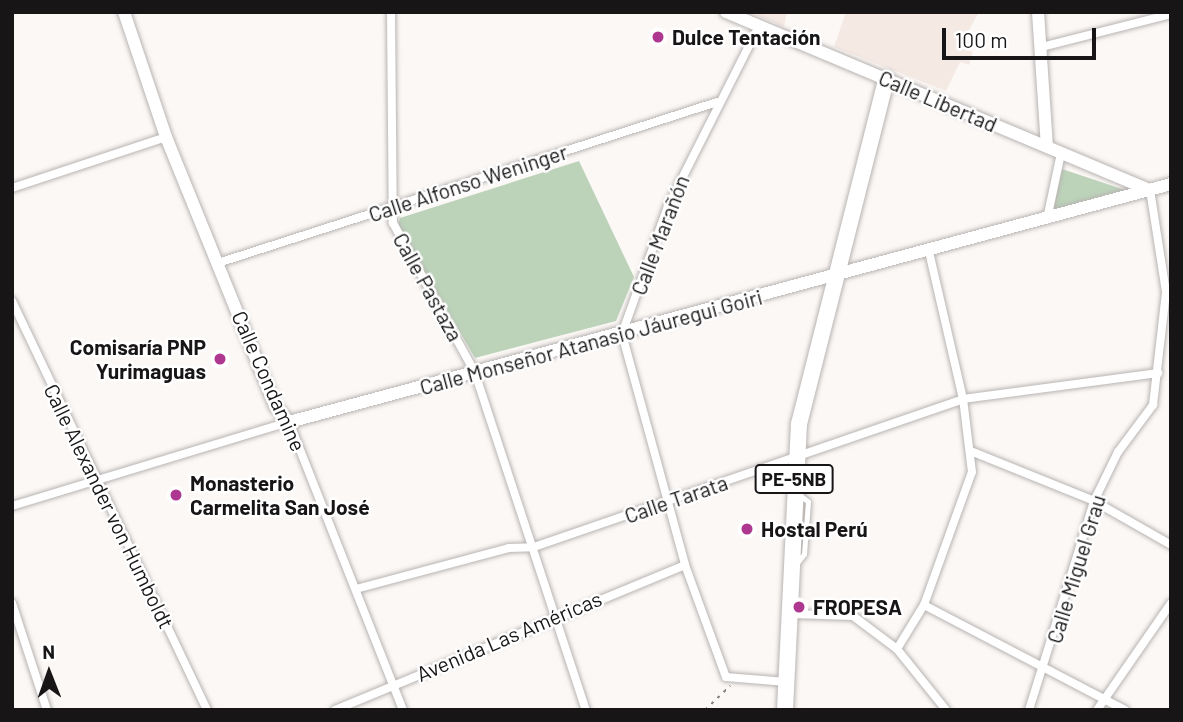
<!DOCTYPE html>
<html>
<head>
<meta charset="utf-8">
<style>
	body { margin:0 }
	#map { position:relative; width:1183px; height:722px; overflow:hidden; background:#fcf8f6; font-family:Barlow,sans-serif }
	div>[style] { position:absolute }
	.built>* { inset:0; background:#f5e9e4 }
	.green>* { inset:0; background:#bcd3ba }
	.path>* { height:2px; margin-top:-1px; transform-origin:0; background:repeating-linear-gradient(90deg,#848180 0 3.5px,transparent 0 8.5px) }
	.roads { filter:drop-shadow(0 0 2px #b8b4b2) drop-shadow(0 0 2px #b8b4b2) }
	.lane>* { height:4.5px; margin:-2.25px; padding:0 2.25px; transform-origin:2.25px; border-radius:2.25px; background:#fff }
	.street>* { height:8px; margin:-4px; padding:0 4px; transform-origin:4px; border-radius:4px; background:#fff }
	.secondary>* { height:12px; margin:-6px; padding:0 6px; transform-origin:6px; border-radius:6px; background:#fff }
	.highway>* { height:16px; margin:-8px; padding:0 8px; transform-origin:8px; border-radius:8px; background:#fff }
	.dots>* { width:19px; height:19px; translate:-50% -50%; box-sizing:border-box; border:4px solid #fff; border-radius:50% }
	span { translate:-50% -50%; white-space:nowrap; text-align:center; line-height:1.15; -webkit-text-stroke:5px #fff; paint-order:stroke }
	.shield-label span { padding:2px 5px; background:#fff; border:2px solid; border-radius:5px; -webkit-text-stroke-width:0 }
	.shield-label { font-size:19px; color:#171515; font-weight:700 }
	.poi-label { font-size:21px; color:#171515; font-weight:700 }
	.left { translate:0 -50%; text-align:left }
	.right { translate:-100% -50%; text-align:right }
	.street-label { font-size:21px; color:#171515 }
	.frame { position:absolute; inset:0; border:14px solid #171515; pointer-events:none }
	.north { position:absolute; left:14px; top:638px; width:70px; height:70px; -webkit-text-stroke:5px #fff; paint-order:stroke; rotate:359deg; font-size:19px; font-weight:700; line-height:28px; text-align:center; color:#171515 }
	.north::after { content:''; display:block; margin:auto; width:24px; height:32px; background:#171515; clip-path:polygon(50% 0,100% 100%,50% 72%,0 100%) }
	.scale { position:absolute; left:942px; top:28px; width:154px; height:32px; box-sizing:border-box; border:4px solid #171515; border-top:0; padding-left:9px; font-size:21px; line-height:24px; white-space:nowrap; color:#171515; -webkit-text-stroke:5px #fff; paint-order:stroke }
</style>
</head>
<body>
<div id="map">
	<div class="built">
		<div style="clip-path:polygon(749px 12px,787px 12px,784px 27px)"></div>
		<div style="clip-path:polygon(846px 12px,979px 12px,961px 45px,973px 52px,969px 65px,960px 62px,946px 91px,834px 47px)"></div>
	</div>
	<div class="green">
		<div style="clip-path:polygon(579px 161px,634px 277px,616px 321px,475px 358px,398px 225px,400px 218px)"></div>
		<div style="clip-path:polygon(1062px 169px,1125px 190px,1053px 210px)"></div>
	</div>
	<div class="path">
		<div style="left:705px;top:710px;width:35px;rotate:-44deg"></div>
	</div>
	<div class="roads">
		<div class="lane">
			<div style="left:797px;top:563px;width:11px;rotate:-52deg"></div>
			<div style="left:804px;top:554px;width:52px;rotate:-85.6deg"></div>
			<div style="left:808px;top:502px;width:11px;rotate:-142deg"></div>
		</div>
		<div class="street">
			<div style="left:391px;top:12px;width:211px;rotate:89.5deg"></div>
			<div style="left:393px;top:223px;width:171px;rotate:61.3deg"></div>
			<div style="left:475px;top:373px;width:355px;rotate:71.8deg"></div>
			<div style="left:759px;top:26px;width:202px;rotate:116.8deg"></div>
			<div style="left:668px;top:206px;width:136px;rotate:109.8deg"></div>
			<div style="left:622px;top:334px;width:239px;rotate:74.7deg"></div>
			<div style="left:685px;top:565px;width:119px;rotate:69.9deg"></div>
			<div style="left:726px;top:677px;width:61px;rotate:4.7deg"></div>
			<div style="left:1042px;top:47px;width:133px;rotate:-14.3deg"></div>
			<div style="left:12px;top:188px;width:162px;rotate:-18.3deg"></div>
			<div style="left:1047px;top:219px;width:67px;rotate:-78deg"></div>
			<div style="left:218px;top:263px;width:524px;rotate:-17.88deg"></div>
			<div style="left:12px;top:301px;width:453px;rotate:64.5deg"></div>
			<div style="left:973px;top:452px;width:131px;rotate:22deg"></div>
			<div style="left:1094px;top:501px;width:89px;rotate:29.7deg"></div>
			<div style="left:12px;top:506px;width:289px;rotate:-16.9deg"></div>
			<div style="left:289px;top:422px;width:310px;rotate:68.4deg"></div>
			<div style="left:356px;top:589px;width:158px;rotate:-15deg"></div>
			<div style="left:509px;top:548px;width:25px;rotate:-2deg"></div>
			<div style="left:534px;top:547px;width:454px;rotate:-19deg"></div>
			<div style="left:963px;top:399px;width:197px;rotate:-7.6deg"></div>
			<div style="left:12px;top:603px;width:113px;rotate:71.9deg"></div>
			<div style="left:924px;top:605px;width:227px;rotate:27.6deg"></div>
			<div style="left:792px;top:614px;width:61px;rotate:1.9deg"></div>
			<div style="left:853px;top:616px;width:55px;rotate:36.9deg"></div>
			<div style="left:897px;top:649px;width:78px;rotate:51.2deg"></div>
			<div style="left:897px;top:649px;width:52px;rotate:-58.5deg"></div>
			<div style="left:924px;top:605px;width:141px;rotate:-70.2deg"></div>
			<div style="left:972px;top:472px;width:74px;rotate:-97deg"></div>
			<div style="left:963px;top:399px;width:151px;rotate:-103deg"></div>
			<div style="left:335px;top:710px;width:379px;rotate:-22.5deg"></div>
			<div style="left:1029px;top:710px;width:219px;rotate:-72.7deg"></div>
			<div style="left:1094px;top:501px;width:55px;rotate:-63.9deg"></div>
			<div style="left:1118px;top:452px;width:59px;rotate:-53.3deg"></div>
			<div style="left:1153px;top:405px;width:114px;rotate:-83.4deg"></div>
			<div style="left:1166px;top:292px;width:103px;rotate:-98.9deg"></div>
			<div style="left:1097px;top:710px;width:130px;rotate:-55.3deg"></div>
		</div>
		<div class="secondary">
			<div style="left:124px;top:12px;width:132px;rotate:71.4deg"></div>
			<div style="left:166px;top:137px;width:290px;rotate:67.9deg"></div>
			<div style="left:275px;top:406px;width:21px;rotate:49deg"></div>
			<div style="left:289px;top:422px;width:914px;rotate:-15.1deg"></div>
			<div style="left:726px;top:12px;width:460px;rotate:22.8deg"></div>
			<div style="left:1038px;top:12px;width:135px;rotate:86.2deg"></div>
		</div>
		<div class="highway">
			<div style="left:785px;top:710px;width:286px;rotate:-87.2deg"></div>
			<div style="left:799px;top:424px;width:356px;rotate:-75.8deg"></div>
		</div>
	</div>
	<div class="dots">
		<div style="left:658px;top:37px;background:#ae388f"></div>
		<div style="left:220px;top:359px;background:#ae388f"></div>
		<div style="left:176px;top:495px;background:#ae388f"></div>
		<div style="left:747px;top:529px;background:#ae388f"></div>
		<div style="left:799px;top:607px;background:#ae388f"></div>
	</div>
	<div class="shield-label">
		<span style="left:794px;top:479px">PE-5NB</span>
	</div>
	<div class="poi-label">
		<span class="left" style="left:672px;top:37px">Dulce Tentación</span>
		<span class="right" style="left:206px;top:359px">Comisaría PNP<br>Yurimaguas</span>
		<span class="left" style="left:190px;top:495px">Monasterio<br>Carmelita San José</span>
		<span class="left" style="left:761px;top:529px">Hostal Perú</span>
		<span class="left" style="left:813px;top:607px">FROPESA</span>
	</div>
	<div class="street-label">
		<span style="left:938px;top:101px;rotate:23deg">Calle Libertad</span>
		<span style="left:468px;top:183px;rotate:-18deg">Calle Alfonso Weninger</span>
		<span style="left:660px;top:235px;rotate:-69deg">Calle Marañón</span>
		<span style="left:428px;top:287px;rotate:61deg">Calle Pastaza</span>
		<span style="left:591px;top:342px;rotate:-15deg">Calle Monseñor Atanasio Jáuregui Goiri</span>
		<span style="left:269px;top:381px;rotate:66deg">Calle Condamine</span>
		<span style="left:676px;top:499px;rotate:-19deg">Calle Tarata</span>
		<span style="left:109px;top:506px;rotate:64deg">Calle Alexander von Humboldt</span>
		<span style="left:1076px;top:569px;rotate:-73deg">Calle Miguel Grau</span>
		<span style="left:509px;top:636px;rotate:-23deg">Avenida Las Américas</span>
	</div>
	<div class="frame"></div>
	<div class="north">N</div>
	<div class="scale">100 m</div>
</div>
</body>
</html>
